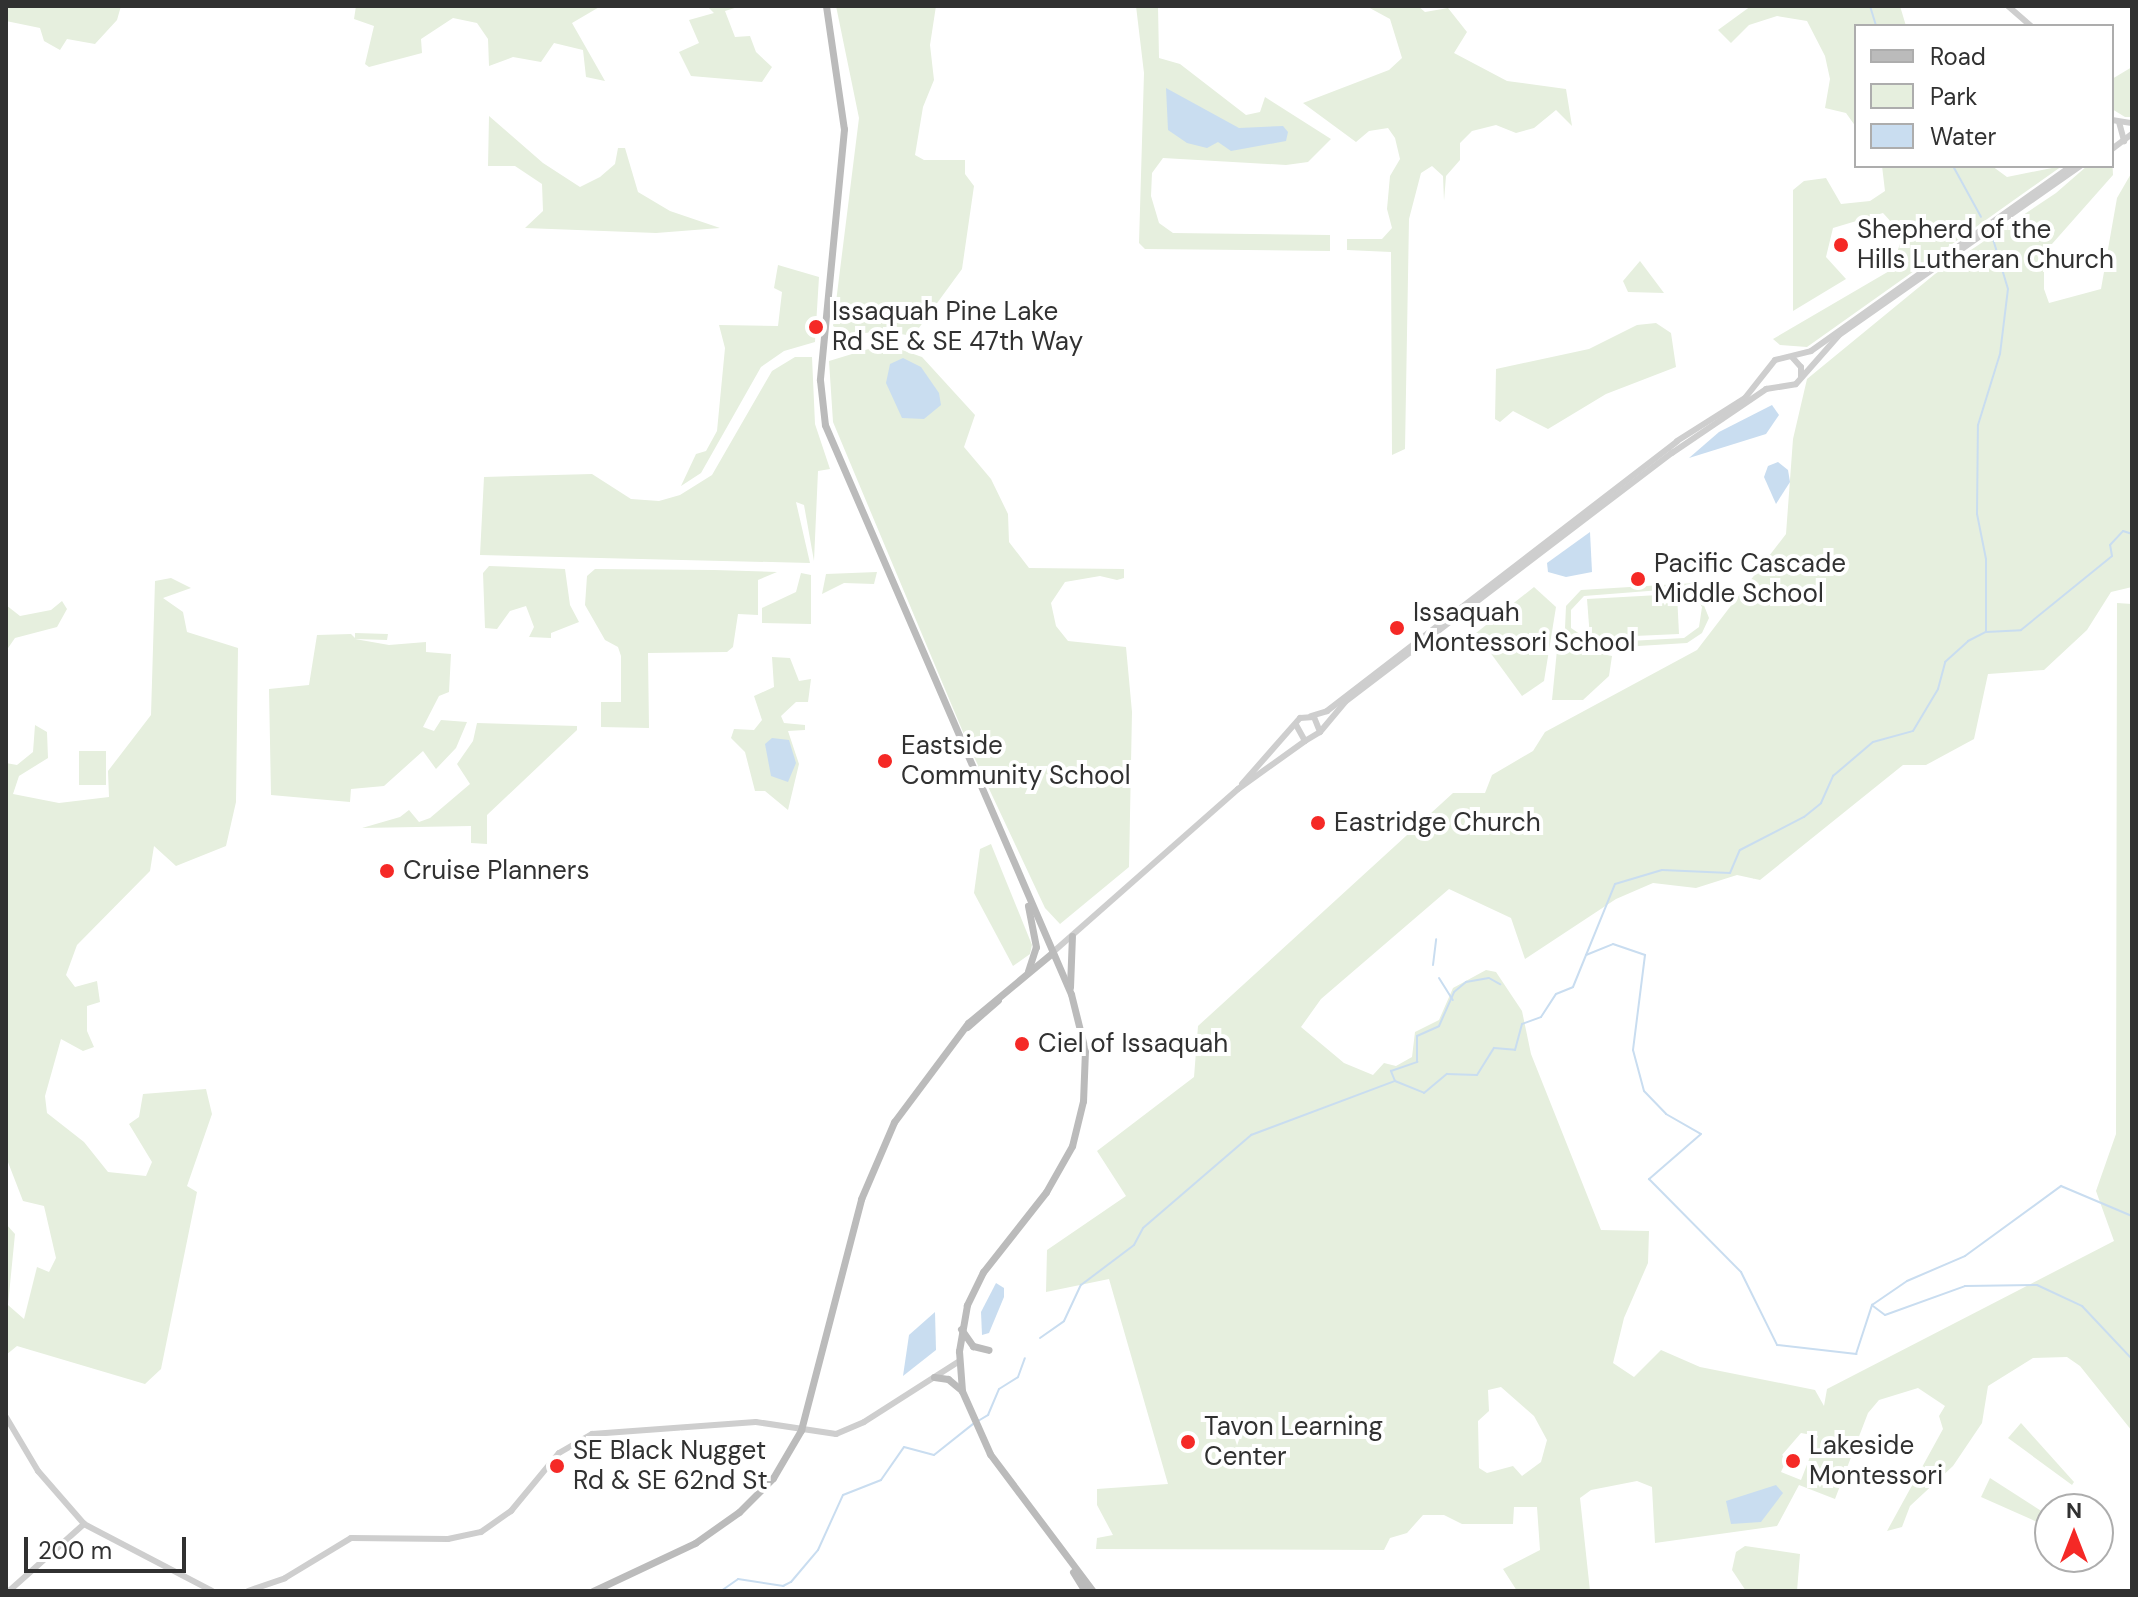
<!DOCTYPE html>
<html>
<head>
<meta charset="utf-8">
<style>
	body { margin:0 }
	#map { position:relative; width:2138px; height:1597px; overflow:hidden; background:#fff; font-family:"DM Sans",sans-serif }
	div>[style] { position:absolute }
	.green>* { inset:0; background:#e6efde }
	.water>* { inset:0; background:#c9ddf0 }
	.stream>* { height:2px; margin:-1px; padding:0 1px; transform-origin:1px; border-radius:1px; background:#c9ddf0 }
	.tertiary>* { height:6px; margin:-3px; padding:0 3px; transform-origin:3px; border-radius:3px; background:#cecece }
	.secondary>* { height:7px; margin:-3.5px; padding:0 3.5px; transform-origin:3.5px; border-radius:3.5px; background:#bbb }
	.dots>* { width:22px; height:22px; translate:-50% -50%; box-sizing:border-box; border:4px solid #fff; border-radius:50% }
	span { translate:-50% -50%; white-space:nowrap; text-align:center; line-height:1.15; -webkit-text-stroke:8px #fff; paint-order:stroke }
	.poi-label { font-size:26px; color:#313131 }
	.left { translate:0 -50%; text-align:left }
	.frame { position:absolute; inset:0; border:8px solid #313131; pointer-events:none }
	.legend { position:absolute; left:1854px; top:24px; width:260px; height:144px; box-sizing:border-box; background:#fff; border:2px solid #adadad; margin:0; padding:10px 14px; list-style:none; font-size:24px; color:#313131 }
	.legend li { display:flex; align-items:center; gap:16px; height:40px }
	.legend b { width:40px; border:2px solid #adadad }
	.north { position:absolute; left:2034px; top:1493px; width:80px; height:80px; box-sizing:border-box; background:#fff; border:2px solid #adadad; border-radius:50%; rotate:0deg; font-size:22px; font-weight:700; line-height:32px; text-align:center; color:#313131 }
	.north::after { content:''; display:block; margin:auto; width:28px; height:36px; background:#f52926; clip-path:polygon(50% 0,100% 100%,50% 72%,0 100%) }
	.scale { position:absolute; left:24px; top:1537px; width:162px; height:36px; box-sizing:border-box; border:4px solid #313131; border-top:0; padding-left:10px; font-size:24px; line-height:28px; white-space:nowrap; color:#313131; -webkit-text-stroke:6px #fff; paint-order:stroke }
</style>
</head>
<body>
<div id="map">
	<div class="green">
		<div style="clip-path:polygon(6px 6px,121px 6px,117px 20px,95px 44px,67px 39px,60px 50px,44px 41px,40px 28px,6px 21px)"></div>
		<div style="clip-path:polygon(356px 6px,601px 6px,572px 23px,605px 81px,586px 77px,583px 50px,554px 43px,541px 62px,513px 57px,489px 66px,488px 39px,477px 23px,453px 18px,421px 39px,422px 53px,369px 67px,365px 64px,374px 26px,354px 19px)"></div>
		<div style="clip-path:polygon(707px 6px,741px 6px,725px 11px,735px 37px,750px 36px,756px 52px,772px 67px,762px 82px,691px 76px,679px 52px,699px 43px,689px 20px,714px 13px)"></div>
		<div style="clip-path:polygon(836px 6px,936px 6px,930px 45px,934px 80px,923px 107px,915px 155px,924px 160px,965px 160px,965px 174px,974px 186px,962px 269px,913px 336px,882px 331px,848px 335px,833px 326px,859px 118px)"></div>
		<div style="clip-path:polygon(1136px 6px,1158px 6px,1159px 58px,1180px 64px,1246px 115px,1260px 112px,1265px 97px,1331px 139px,1308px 162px,1286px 165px,1163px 158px,1152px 173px,1151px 196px,1159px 223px,1173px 233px,1330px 235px,1330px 251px,1145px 249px,1139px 243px,1144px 73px)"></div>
		<div style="clip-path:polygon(1366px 6px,1418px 6px,1425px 12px,1448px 8px,1467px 32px,1454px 53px,1507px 81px,1566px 89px,1572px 126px,1556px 110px,1534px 128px,1516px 133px,1496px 125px,1472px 131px,1460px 143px,1460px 160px,1446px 176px,1444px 201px,1443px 176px,1432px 166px,1421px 173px,1409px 219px,1405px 449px,1392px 455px,1391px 252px,1347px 250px,1347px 239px,1382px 239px,1392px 228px,1387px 209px,1390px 176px,1400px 159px,1395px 138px,1388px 128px,1369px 131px,1356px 142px,1303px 103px,1389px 70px,1402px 58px,1390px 19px)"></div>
		<div style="clip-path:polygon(1751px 6px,1900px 6px,1906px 26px,1856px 26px,1856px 127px,1846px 113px,1825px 108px,1830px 79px,1825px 56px,1807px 21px,1777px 16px,1749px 25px,1731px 43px,1718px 30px)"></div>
		<div style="clip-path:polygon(2132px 67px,2132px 117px,2125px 117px,2112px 109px,2112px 79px)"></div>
		<div style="clip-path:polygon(489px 116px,543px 163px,580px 187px,600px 177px,615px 164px,618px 148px,625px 148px,638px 192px,670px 211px,720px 228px,656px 233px,525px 228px,543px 211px,542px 184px,515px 166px,488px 166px)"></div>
		<div style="clip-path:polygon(evenodd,2112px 155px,2113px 175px,2044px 253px,2044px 289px,2049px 303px,2101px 289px,2117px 198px,2132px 172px,2132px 587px,2111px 592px,2087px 630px,2044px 670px,1988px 674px,1974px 739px,1926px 765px,1903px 765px,1760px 880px,1737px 875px,1696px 888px,1653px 883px,1616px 899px,1525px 959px,1511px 918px,1449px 889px,1321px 999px,1301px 1027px,1344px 1063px,1373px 1075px,1384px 1063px,1396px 1066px,1412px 1057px,1415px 1032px,1439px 1020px,1453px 988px,1486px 970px,1496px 972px,1522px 1011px,1531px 1054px,1601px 1230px,1649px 1231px,1648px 1263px,1624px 1318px,1613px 1363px,1634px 1377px,1661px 1350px,1700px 1367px,1815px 1390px,1824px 1406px,1827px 1389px,2114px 1241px,2096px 1191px,2116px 1134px,2117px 603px,2132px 604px,2132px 1431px,2080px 1366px,2067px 1357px,2033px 1358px,1988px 1386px,1982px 1423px,1953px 1466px,1910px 1506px,1902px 1527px,1887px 1531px,1943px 1429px,1939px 1416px,1945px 1406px,1918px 1388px,1879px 1400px,1868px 1413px,1835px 1499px,1799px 1485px,1777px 1526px,1655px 1543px,1652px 1487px,1637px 1481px,1591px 1490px,1580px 1498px,1590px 1591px,1517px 1591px,1503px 1569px,1540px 1550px,1537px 1507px,1514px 1507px,1513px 1524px,1462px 1524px,1444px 1515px,1423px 1515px,1407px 1533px,1390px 1538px,1384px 1550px,1096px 1549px,1097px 1538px,1113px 1535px,1097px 1505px,1097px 1489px,1168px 1484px,1109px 1279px,1046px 1292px,1047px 1250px,1126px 1196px,1097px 1151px,1194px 1077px,1198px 1026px,1453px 793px,1485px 793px,1492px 775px,1533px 751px,1545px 732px,1697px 650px,1786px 534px,1793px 439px,1807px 379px,1935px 274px,2056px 193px,2087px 166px,2112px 166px,2112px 155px,1501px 1387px,1534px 1416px,1547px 1440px,1541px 1462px,1522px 1476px,1513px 1466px,1487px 1473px,1479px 1468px,1478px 1421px,1489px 1411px,1488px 1390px,1501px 1387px,2112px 155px,1801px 1433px,1818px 1436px,1801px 1480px,1781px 1472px,1787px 1459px,1782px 1455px,1801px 1433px)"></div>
		<div style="clip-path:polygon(1882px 166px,1992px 166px,2007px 177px,2062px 166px,1807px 347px,1780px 345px,1773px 339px,1891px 270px,1903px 235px,1883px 213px,1833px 228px,1826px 257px,1846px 279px,1793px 311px,1793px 190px,1804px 181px,1826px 178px,1841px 204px,1870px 201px,1885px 191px)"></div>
		<div style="clip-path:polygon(1640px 261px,1664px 293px,1628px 292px,1623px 281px)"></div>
		<div style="clip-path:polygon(778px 265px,819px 277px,815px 342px,784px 351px,761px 367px,701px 473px,681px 486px,696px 454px,706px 451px,717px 431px,725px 348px,719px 325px,778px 326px,782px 292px,774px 288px)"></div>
		<div style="clip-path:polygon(1656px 323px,1671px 333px,1676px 367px,1606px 394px,1548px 429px,1513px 411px,1500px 422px,1495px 419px,1496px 369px,1589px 349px,1637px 325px)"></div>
		<div style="clip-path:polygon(885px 344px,922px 357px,975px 415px,964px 447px,991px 479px,1008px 514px,1009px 542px,1029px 568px,1124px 569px,1124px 578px,1117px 580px,1100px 576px,1065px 582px,1051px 603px,1056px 626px,1068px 641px,1126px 647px,1132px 712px,1129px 867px,1060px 924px,1045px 908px,968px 744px,833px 422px,829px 361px)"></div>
		<div style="clip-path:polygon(795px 357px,812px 357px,815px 424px,830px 469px,818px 471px,814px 561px,804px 505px,796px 502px,810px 563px,480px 555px,484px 477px,592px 474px,631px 499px,659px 501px,680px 495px,712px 475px,772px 371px)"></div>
		<div style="clip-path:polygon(489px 566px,565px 569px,570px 605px,579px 622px,551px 633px,551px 638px,529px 637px,534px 627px,526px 606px,510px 611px,497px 629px,485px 628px,483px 573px)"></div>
		<div style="clip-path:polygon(595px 569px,714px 570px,777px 572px,758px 580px,758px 615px,738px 614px,733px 647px,727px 652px,648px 653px,649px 728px,601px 727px,601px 702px,621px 702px,621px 656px,618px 647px,605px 640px,585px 605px,587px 576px)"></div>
		<div style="clip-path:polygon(877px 572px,874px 584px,844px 583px,822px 594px,826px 574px)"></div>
		<div style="clip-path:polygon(801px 573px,811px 575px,811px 624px,762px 623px,762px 608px,796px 592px)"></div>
		<div style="clip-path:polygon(171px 578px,191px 588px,163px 598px,183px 612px,187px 632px,238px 648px,236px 802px,226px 846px,176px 866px,154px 846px,150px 871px,77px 945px,66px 975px,75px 987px,97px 981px,100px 1002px,87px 1006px,87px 1031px,94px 1047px,83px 1051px,61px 1039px,45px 1096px,47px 1113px,84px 1142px,108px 1172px,146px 1176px,152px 1162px,129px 1124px,139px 1117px,143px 1094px,206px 1089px,212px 1114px,187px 1186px,197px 1192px,161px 1369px,145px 1384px,17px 1346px,6px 1355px,6px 1224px,15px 1234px,8px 1305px,24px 1319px,37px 1267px,49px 1272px,56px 1258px,44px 1206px,23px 1201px,6px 1157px,6px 763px,17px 765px,33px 752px,35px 725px,47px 732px,48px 758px,19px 776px,13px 794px,59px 803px,109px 797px,108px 771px,151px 715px,155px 581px)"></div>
		<div style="clip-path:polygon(evenodd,1695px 583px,1709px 618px,1702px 633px,1687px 643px,1590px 649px,1575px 643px,1565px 628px,1566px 606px,1581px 590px,1695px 583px,1674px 589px,1694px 595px,1702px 607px,1699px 627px,1684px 638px,1593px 643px,1571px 628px,1571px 610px,1584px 596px,1674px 589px)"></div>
		<div style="clip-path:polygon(1534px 587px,1556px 607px,1544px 681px,1522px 696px,1476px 633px)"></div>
		<div style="clip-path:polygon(1677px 594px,1679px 634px,1590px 638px,1587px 599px)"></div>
		<div style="clip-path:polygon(62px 601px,67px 609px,57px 627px,15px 638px,6px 651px,6px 605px,20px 616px,51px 610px)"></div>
		<div style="clip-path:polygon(355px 633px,388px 634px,387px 640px,355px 639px,389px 645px,426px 642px,426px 652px,451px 654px,449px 692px,439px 696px,423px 727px,434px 731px,441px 720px,467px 722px,456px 748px,436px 769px,423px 751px,384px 786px,351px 789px,350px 802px,271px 795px,269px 689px,309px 685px,317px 635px,351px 634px,355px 638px)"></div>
		<div style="clip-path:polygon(1563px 646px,1612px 656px,1609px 676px,1583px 700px,1552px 700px,1557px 650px)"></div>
		<div style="clip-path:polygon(772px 657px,790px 658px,799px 681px,811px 679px,808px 702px,796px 702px,781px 716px,784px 723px,805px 725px,805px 730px,788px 731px,799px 764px,788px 810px,765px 791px,755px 791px,745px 752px,731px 738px,734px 729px,754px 730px,762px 720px,754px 696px,774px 687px)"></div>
		<div style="clip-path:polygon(477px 723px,577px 726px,577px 730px,487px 815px,487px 844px,471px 843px,471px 826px,362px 828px,400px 817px,409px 810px,419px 822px,430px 818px,470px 784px,457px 764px,473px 741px)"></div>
		<div style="clip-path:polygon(79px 751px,106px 751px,106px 785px,79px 785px)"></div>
		<div style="clip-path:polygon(991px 844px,1032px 945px,1030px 954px,1013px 966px,974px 893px,980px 849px)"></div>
		<div style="clip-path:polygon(2021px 1423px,2074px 1482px,2072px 1485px,2008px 1438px)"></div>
		<div style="clip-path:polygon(1990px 1478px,2049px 1516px,2044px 1525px,1981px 1497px)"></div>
		<div style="clip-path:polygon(1745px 1546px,1800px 1554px,1797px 1591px,1746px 1591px,1732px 1570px,1736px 1552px)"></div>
	</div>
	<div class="water">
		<div style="clip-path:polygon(1166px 88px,1239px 128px,1283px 126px,1288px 132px,1286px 141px,1231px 151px,1218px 142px,1207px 148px,1187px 143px,1168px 130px)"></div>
		<div style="clip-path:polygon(903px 358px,921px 367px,939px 393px,941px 405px,924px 419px,902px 418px,886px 383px,890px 364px)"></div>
		<div style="clip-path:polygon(1772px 405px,1779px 415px,1766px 434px,1689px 458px,1719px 432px)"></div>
		<div style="clip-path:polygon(1778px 462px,1788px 470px,1790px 482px,1776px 504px,1764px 477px,1768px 466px)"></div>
		<div style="clip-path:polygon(1590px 532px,1592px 572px,1566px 577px,1548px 572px,1547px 563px)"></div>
		<div style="clip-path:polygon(772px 738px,789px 740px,796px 763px,788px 782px,771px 776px,765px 744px)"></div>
		<div style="clip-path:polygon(996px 1283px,1004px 1288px,1004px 1297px,989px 1333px,982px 1335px,981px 1312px)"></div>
		<div style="clip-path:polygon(935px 1312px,936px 1350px,903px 1376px,909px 1335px)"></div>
		<div style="clip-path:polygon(1776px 1485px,1783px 1493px,1761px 1522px,1731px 1524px,1726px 1501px)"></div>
	</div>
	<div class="stream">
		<div style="left:1870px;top:6px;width:21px;rotate:73deg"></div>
		<div style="left:1953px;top:166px;width:58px;rotate:61.2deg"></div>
		<div style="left:1986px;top:631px;width:72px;rotate:-90deg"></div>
		<div style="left:1986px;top:559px;width:46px;rotate:-101.3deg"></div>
		<div style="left:1977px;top:514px;width:89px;rotate:-89.4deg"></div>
		<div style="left:1978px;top:425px;width:74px;rotate:-72.8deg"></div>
		<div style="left:2000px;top:354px;width:65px;rotate:-83deg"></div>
		<div style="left:2008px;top:289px;width:52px;rotate:-106.7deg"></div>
		<div style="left:1586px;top:955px;width:29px;rotate:-22deg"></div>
		<div style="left:1613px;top:944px;width:34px;rotate:19deg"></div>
		<div style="left:1645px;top:955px;width:96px;rotate:97.2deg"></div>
		<div style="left:1633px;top:1050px;width:42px;rotate:75deg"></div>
		<div style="left:1644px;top:1091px;width:32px;rotate:46deg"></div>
		<div style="left:1666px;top:1114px;width:40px;rotate:29.7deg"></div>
		<div style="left:1701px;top:1134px;width:69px;rotate:139.1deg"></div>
		<div style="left:1649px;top:1179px;width:131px;rotate:45.3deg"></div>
		<div style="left:1741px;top:1272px;width:81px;rotate:63.7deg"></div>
		<div style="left:1777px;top:1345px;width:80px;rotate:6.5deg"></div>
		<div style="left:1856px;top:1354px;width:52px;rotate:-71.9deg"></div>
		<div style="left:1872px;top:1305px;width:42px;rotate:-34.4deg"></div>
		<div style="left:1907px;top:1281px;width:63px;rotate:-23.3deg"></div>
		<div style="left:1965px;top:1256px;width:119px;rotate:-36.1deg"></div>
		<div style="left:2061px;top:1186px;width:77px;rotate:22.9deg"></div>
		<div style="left:1433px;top:965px;width:26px;rotate:-83deg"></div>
		<div style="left:1439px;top:978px;width:26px;rotate:58deg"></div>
		<div style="left:1395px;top:1081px;width:11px;rotate:-112deg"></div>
		<div style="left:1391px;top:1071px;width:28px;rotate:-19deg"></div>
		<div style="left:1417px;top:1062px;width:26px;rotate:-90deg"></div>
		<div style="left:1417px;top:1036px;width:24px;rotate:-24deg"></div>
		<div style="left:1439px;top:1026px;width:37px;rotate:-66deg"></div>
		<div style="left:1454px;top:992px;width:16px;rotate:-40deg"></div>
		<div style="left:1466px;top:982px;width:23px;rotate:-10deg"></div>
		<div style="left:1489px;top:978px;width:13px;rotate:29deg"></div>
		<div style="left:1873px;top:1306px;width:15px;rotate:37deg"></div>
		<div style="left:1885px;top:1315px;width:85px;rotate:-19.9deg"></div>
		<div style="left:1965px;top:1286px;width:72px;rotate:-0.8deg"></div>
		<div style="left:2037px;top:1285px;width:50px;rotate:25deg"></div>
		<div style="left:2082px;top:1306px;width:73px;rotate:46.7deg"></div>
		<div style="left:1040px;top:1338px;width:29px;rotate:-35deg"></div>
		<div style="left:1064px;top:1321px;width:40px;rotate:-65deg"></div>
		<div style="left:1081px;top:1285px;width:66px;rotate:-37deg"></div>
		<div style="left:1134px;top:1245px;width:19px;rotate:-62deg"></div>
		<div style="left:1143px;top:1228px;width:143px;rotate:-40.7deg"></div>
		<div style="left:1251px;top:1135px;width:154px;rotate:-20.6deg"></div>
		<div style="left:1395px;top:1081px;width:31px;rotate:22deg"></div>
		<div style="left:1424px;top:1093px;width:30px;rotate:-40deg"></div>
		<div style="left:1447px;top:1074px;width:30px;rotate:2deg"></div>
		<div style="left:1477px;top:1075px;width:32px;rotate:-58deg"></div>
		<div style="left:1494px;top:1048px;width:21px;rotate:5deg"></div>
		<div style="left:1515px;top:1050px;width:27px;rotate:-75deg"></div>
		<div style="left:1522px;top:1024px;width:20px;rotate:-20deg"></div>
		<div style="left:1541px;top:1017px;width:27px;rotate:-57deg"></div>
		<div style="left:1556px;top:994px;width:18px;rotate:-22deg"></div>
		<div style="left:1573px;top:987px;width:111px;rotate:-67.8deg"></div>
		<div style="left:1615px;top:884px;width:49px;rotate:-16.6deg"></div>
		<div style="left:1662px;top:870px;width:68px;rotate:2.5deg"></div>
		<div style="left:1730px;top:873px;width:25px;rotate:-67deg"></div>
		<div style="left:1740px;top:850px;width:72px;rotate:-27.3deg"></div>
		<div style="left:1804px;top:817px;width:22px;rotate:-39deg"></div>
		<div style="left:1821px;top:803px;width:30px;rotate:-66deg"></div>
		<div style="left:1833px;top:776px;width:52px;rotate:-40.4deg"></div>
		<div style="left:1873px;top:742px;width:41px;rotate:-15.4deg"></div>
		<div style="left:1913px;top:731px;width:49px;rotate:-59.2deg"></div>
		<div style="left:1938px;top:689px;width:28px;rotate:-75deg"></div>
		<div style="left:1945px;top:662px;width:31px;rotate:-42deg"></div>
		<div style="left:1968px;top:641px;width:20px;rotate:-27deg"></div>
		<div style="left:1986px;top:632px;width:35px;rotate:-3deg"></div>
		<div style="left:2021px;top:630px;width:117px;rotate:-39.1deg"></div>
		<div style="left:2112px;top:556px;width:11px;rotate:-100deg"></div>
		<div style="left:2110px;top:545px;width:19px;rotate:-47deg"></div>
		<div style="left:2123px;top:531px;width:9px;rotate:18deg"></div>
		<div style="left:978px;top:1421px;width:12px;rotate:-31deg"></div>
		<div style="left:988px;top:1415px;width:28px;rotate:-67deg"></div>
		<div style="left:999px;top:1389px;width:22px;rotate:-32deg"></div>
		<div style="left:1018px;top:1377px;width:20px;rotate:-70deg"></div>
		<div style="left:721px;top:1591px;width:21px;rotate:-35deg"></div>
		<div style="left:738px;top:1579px;width:46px;rotate:8.8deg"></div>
		<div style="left:783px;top:1586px;width:9px;rotate:-27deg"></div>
		<div style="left:791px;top:1582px;width:42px;rotate:-49.8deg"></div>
		<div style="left:818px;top:1550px;width:60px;rotate:-65.6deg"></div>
		<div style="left:843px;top:1495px;width:41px;rotate:-21.5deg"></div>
		<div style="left:881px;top:1480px;width:40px;rotate:-55.1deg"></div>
		<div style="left:904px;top:1447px;width:31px;rotate:15deg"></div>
		<div style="left:934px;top:1455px;width:50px;rotate:-38.5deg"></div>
	</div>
	<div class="tertiary">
		<div style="left:2008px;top:6px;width:30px;rotate:41deg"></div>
		<div style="left:2112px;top:120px;width:20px;rotate:9deg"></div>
		<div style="left:2119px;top:122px;width:20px;rotate:75deg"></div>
		<div style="left:2112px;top:149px;width:25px;rotate:-37deg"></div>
		<div style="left:1792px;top:357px;width:13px;rotate:48deg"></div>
		<div style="left:1801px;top:367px;width:10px;rotate:90deg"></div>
		<div style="left:1311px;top:716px;width:17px;rotate:-17deg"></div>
		<div style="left:1327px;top:711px;width:442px;rotate:-37.6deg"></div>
		<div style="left:1677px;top:441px;width:80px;rotate:-32.3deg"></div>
		<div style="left:1745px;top:398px;width:48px;rotate:-51.7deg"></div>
		<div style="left:1775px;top:360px;width:37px;rotate:-14deg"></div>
		<div style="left:1811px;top:351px;width:319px;rotate:-35.4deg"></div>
		<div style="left:1320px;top:732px;width:40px;rotate:-50deg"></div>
		<div style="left:1346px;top:701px;width:410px;rotate:-37.3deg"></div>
		<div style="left:1672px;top:453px;width:114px;rotate:-34.2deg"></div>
		<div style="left:1766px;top:389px;width:30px;rotate:-9deg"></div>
		<div style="left:1796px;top:384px;width:65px;rotate:-48.7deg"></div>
		<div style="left:1839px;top:335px;width:294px;rotate:-35deg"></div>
		<div style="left:1242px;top:784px;width:88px;rotate:-48.7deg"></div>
		<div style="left:1300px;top:718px;width:14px;rotate:-4deg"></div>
		<div style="left:1314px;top:717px;width:16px;rotate:68deg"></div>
		<div style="left:1320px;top:732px;width:17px;rotate:149deg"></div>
		<div style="left:1305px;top:741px;width:18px;rotate:-119deg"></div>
		<div style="left:1052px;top:953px;width:248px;rotate:-41.4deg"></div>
		<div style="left:1238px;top:789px;width:82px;rotate:-35.6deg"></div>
		<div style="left:6px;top:1417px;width:63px;rotate:59.3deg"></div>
		<div style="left:38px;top:1471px;width:70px;rotate:49deg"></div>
		<div style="left:84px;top:1524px;width:144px;rotate:27.6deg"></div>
		<div style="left:9px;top:1591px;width:101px;rotate:-41.8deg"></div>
		<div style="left:248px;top:1591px;width:39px;rotate:-19deg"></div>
		<div style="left:285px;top:1578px;width:77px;rotate:-31.2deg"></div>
		<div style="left:351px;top:1538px;width:97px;rotate:0.6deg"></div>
		<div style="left:448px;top:1539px;width:34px;rotate:-12deg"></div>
		<div style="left:481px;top:1532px;width:37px;rotate:-35deg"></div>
		<div style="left:511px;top:1511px;width:75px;rotate:-50.4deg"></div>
		<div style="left:559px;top:1453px;width:38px;rotate:-30deg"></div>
		<div style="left:592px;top:1434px;width:164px;rotate:-4.2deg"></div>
		<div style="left:756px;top:1422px;width:81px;rotate:8.5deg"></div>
		<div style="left:836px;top:1434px;width:30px;rotate:-23deg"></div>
		<div style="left:864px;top:1422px;width:112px;rotate:-32.6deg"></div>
	</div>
	<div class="secondary">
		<div style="left:826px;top:6px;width:124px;rotate:81.7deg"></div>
		<div style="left:844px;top:129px;width:252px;rotate:95.5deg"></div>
		<div style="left:820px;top:380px;width:45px;rotate:83.7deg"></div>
		<div style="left:825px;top:425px;width:620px;rotate:66.62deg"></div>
		<div style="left:1071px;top:994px;width:58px;rotate:76deg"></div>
		<div style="left:1085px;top:1050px;width:51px;rotate:92.2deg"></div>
		<div style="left:1083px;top:1101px;width:46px;rotate:103.7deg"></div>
		<div style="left:1072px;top:1146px;width:53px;rotate:119.5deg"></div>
		<div style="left:1046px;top:1192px;width:102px;rotate:128.2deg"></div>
		<div style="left:983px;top:1272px;width:37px;rotate:116deg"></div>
		<div style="left:967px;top:1305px;width:47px;rotate:99.9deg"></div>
		<div style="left:959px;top:1351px;width:40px;rotate:85.7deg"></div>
		<div style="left:962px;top:1391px;width:69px;rotate:66deg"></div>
		<div style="left:990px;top:1454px;width:171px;rotate:53.1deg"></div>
		<div style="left:1028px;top:971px;width:25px;rotate:-72deg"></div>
		<div style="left:1036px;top:947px;width:42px;rotate:-101deg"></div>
		<div style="left:1070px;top:987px;width:51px;rotate:-87.8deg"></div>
		<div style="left:967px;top:1027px;width:41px;rotate:-41.1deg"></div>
		<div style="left:961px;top:1329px;width:21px;rotate:55deg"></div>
		<div style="left:973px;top:1346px;width:16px;rotate:14deg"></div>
		<div style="left:934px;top:1377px;width:14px;rotate:8deg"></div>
		<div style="left:948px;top:1379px;width:17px;rotate:40deg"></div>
		<div style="left:1073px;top:1572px;width:22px;rotate:58deg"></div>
		<div style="left:593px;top:1591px;width:113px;rotate:-25.2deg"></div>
		<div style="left:695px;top:1543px;width:54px;rotate:-35.2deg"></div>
		<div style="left:739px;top:1512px;width:48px;rotate:-45deg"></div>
		<div style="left:773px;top:1478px;width:56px;rotate:-59.7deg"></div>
		<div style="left:801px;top:1430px;width:239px;rotate:-75.4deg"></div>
		<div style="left:861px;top:1199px;width:84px;rotate:-66.8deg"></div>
		<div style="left:894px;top:1122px;width:124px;rotate:-53.2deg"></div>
		<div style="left:968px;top:1023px;width:109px;rotate:-39.8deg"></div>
	</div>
	<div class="dots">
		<div style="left:1841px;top:245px;background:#f52926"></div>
		<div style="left:816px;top:327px;background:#f52926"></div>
		<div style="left:1638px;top:579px;background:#f52926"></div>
		<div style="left:1397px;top:628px;background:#f52926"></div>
		<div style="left:885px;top:761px;background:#f52926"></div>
		<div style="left:1318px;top:823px;background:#f52926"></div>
		<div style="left:387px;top:871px;background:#f52926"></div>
		<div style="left:1022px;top:1044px;background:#f52926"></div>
		<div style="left:1188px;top:1442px;background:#f52926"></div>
		<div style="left:1793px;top:1461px;background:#f52926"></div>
		<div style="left:557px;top:1466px;background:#f52926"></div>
	</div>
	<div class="poi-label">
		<span class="left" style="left:1857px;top:245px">Shepherd of the<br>Hills Lutheran Church</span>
		<span class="left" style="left:832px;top:327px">Issaquah Pine Lake<br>Rd SE &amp; SE 47th Way</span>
		<span class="left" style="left:1654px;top:579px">Pacific Cascade<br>Middle School</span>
		<span class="left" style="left:1413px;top:628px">Issaquah<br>Montessori School</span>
		<span class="left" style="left:901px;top:761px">Eastside<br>Community School</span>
		<span class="left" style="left:1334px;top:823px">Eastridge Church</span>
		<span class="left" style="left:403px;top:871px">Cruise Planners</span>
		<span class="left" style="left:1038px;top:1044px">Ciel of Issaquah</span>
		<span class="left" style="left:1204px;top:1442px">Tavon Learning<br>Center</span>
		<span class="left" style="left:1809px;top:1461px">Lakeside<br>Montessori</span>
		<span class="left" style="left:573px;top:1466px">SE Black Nugget<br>Rd &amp; SE 62nd St</span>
	</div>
	<div class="frame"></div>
	<ul class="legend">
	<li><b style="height:10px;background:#bbb"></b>Road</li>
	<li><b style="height:22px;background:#e6efde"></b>Park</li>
	<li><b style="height:22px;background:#c9ddf0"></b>Water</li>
	</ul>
	<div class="north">N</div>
	<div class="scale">200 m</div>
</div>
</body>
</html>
